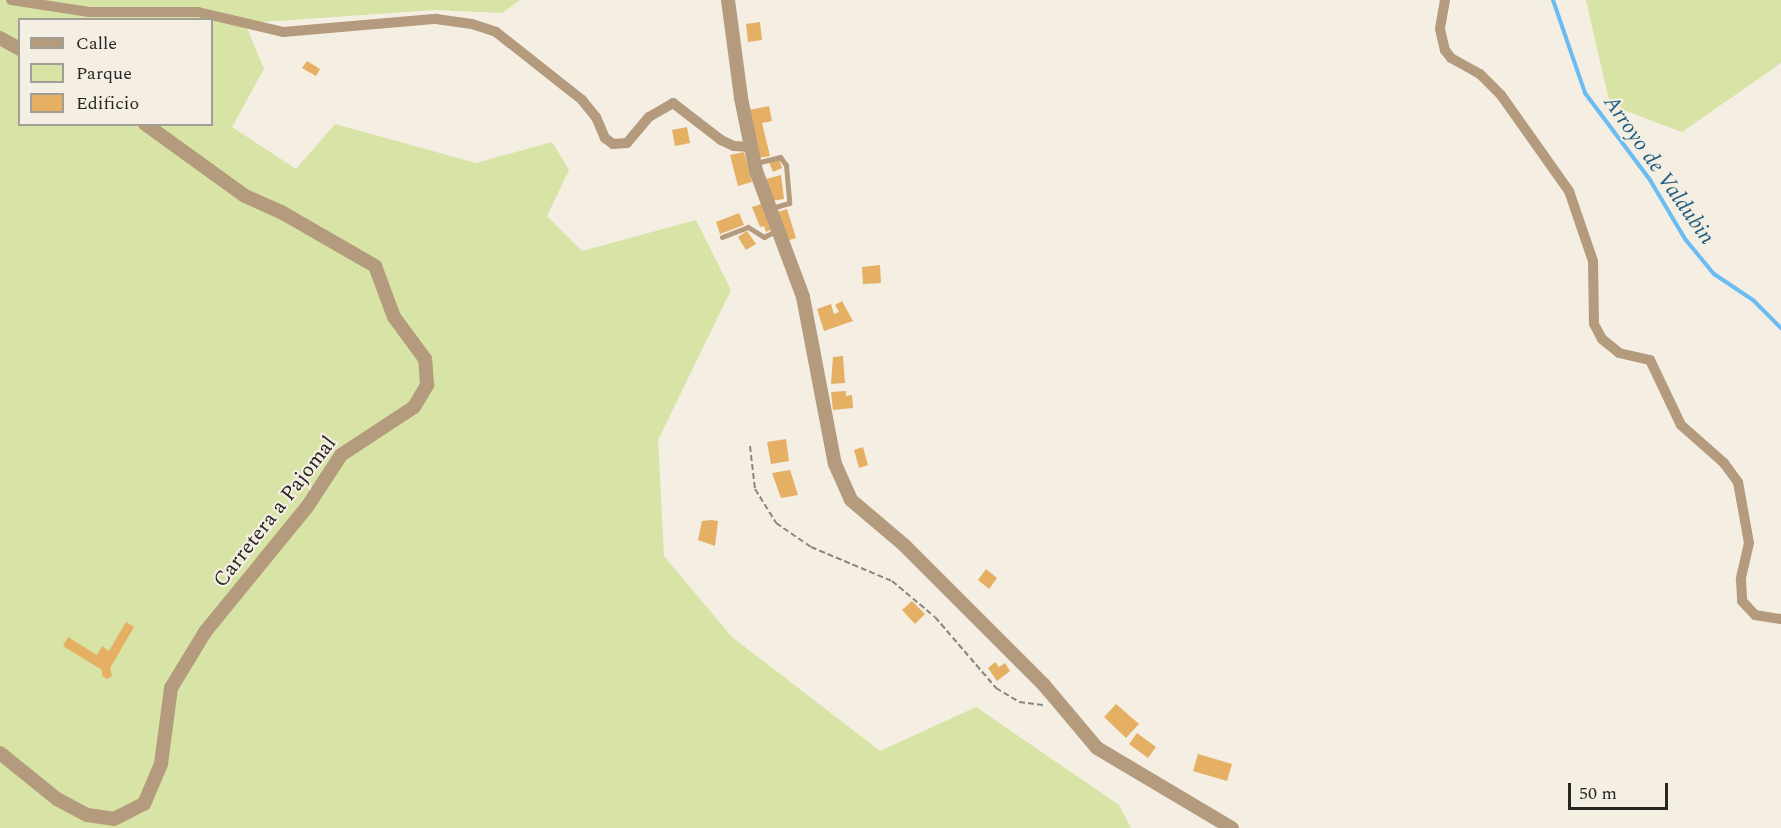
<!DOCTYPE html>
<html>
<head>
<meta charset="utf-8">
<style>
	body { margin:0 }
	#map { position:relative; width:1781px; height:828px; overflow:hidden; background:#f4eee3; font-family:Spectral,serif }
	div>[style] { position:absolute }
	.green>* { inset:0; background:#d8e3a6 }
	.stream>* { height:4px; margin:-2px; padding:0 2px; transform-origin:2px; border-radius:2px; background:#6abcf2 }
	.building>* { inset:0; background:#e5af64 }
	.path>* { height:2px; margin-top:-1px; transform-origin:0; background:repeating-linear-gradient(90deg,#8a867f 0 6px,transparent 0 9px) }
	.service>* { height:5px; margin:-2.5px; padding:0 2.5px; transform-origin:2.5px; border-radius:2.5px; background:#b49b7e }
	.minor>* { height:10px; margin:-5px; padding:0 5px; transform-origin:5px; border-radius:5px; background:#b49b7e }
	.tertiary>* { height:14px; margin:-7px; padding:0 7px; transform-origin:7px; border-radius:7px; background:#b49b7e }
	span { translate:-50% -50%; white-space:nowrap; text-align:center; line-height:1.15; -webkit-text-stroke:4.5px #f4eee3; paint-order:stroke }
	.street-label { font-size:21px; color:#282622 }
	.water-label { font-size:22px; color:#215e82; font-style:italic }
	.legend { position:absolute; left:18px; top:18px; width:195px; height:108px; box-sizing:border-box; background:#f4eee3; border:2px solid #a29e96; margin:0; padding:8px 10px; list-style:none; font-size:18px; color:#282622 }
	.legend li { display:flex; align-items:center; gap:12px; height:30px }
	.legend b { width:30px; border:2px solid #a29e96 }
	.scale { position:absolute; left:1568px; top:783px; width:100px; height:27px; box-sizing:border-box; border:3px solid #282622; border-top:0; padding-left:8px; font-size:18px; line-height:21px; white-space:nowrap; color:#282622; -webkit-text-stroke:4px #f4eee3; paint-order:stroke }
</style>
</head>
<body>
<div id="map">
	<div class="green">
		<div style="clip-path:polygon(evenodd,0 0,520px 0,502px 13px,436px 10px,245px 23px,264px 69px,232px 127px,296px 169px,335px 124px,476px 163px,552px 142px,569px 170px,547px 216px,582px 251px,696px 220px,731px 290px,658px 440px,664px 556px,732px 637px,880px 751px,976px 707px,1119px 805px,1131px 828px,0 828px,0 0,20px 20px,212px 20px,212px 124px,20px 124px,20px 20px)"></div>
		<div style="clip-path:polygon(1586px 0,1781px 0,1781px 63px,1682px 132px,1610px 105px)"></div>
	</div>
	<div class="stream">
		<div style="left:1553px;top:0;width:98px;rotate:71deg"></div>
		<div style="left:1585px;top:93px;width:109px;rotate:53.2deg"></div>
		<div style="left:1650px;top:180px;width:69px;rotate:59.3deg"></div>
		<div style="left:1685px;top:239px;width:45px;rotate:50.4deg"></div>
		<div style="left:1714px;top:274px;width:47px;rotate:33.7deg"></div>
		<div style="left:1753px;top:300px;width:40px;rotate:45deg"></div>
	</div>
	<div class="building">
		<div style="clip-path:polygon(760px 22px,762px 40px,748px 42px,746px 24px)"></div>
		<div style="clip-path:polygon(307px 61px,320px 69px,316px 76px,302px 68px)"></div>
		<div style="clip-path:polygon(769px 106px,772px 121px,762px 123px,770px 156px,758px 158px,749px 110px)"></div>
		<div style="clip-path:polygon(687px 127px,690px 143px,675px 146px,672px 130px)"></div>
		<div style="clip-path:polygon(744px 152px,752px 182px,738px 186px,730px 155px)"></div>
		<div style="clip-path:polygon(779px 159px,782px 168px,773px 172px,769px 162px)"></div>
		<div style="clip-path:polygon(781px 175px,784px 199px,772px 201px,766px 179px)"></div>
		<div style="clip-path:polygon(764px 203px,773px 229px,766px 232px,764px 226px,760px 227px,752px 207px)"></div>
		<div style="clip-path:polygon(787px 209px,796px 238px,786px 241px,778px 212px)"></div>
		<div style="clip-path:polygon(739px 213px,744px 225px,720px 234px,716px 222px)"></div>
		<div style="clip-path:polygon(747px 231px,756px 244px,746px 250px,738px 237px)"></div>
		<div style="clip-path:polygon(880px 265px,881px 283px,863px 284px,862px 267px)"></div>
		<div style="clip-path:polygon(842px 301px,853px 321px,824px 331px,817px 309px,831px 304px,834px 314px,839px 312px,835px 305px)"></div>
		<div style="clip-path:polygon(843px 356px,845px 383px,831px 384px,833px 357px)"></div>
		<div style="clip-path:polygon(846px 391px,846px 396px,852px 395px,853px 408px,833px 410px,831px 392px)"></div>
		<div style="clip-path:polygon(786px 439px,789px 461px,771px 464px,767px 442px)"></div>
		<div style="clip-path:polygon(863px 447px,868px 465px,859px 468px,854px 450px)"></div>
		<div style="clip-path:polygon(790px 470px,798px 495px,781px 498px,772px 473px)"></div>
		<div style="clip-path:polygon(711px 520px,718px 521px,715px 546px,698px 540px,702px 521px)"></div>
		<div style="clip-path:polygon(986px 569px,997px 578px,989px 589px,978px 580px)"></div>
		<div style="clip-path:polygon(912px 601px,925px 614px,915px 624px,902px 610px)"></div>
		<div style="clip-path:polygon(126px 622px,134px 627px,110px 668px,112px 676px,107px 679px,102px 676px,102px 670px,63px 646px,68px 637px,97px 655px,102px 646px,109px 651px)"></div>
		<div style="clip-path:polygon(995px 662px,999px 667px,1005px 663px,1010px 671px,997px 681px,988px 668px)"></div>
		<div style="clip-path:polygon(1116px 704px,1139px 724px,1126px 738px,1104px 717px)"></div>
		<div style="clip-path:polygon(1137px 733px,1156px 747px,1148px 758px,1129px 744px)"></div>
		<div style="clip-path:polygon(1198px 754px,1232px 764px,1227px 781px,1193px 771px)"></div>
	</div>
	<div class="path">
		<div style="left:750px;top:446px;width:43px;rotate:83.4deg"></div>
		<div style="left:755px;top:489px;width:40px;rotate:58deg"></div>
		<div style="left:776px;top:523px;width:42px;rotate:34.4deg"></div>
		<div style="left:811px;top:547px;width:88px;rotate:22.8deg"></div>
		<div style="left:892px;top:581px;width:56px;rotate:39.9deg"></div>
		<div style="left:935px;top:617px;width:94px;rotate:49.3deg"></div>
		<div style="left:996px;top:688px;width:27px;rotate:31deg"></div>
		<div style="left:1019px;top:702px;width:24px;rotate:7deg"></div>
	</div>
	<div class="service">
		<div style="left:756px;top:163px;width:25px;rotate:-14deg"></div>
		<div style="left:780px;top:157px;width:10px;rotate:53deg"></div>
		<div style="left:786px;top:165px;width:38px;rotate:85deg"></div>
		<div style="left:789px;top:203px;width:19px;rotate:164deg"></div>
		<div style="left:722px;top:237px;width:28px;rotate:-21deg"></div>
		<div style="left:748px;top:227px;width:19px;rotate:32deg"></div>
		<div style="left:764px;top:237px;width:15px;rotate:-28deg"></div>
	</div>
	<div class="minor">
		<div style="left:11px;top:0;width:79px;rotate:8.7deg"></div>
		<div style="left:89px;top:12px;width:109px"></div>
		<div style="left:198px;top:12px;width:87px;rotate:13.2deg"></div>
		<div style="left:283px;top:32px;width:154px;rotate:-4.9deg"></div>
		<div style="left:436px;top:19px;width:36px;rotate:8deg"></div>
		<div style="left:472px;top:24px;width:25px;rotate:18deg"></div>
		<div style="left:496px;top:32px;width:110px;rotate:38.3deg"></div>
		<div style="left:582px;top:100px;width:22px;rotate:51deg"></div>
		<div style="left:596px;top:117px;width:23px;rotate:67deg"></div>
		<div style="left:605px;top:138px;width:10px;rotate:37deg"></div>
		<div style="left:613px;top:144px;width:14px;rotate:-4deg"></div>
		<div style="left:627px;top:143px;width:34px;rotate:-50deg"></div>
		<div style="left:649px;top:117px;width:28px;rotate:-30deg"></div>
		<div style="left:673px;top:103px;width:61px;rotate:37.6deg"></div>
		<div style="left:721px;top:140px;width:14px;rotate:25deg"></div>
		<div style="left:734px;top:146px;width:17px;rotate:3deg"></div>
		<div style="left:1445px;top:0;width:29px;rotate:100deg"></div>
		<div style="left:1440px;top:29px;width:22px;rotate:77deg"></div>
		<div style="left:1445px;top:50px;width:10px;rotate:53deg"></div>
		<div style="left:1451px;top:58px;width:33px;rotate:29deg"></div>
		<div style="left:1480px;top:74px;width:30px;rotate:45deg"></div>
		<div style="left:1501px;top:95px;width:118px;rotate:54.7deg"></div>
		<div style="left:1569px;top:191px;width:74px;rotate:71.1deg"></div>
		<div style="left:1593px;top:261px;width:63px;rotate:89.1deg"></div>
		<div style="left:1594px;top:324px;width:17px;rotate:62deg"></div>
		<div style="left:1602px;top:339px;width:22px;rotate:39deg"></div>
		<div style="left:1619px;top:353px;width:32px;rotate:13deg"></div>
		<div style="left:1650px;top:360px;width:72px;rotate:64.5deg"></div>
		<div style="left:1681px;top:425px;width:57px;rotate:41.5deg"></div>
		<div style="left:1724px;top:463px;width:24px;rotate:54deg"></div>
		<div style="left:1738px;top:482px;width:62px;rotate:79.8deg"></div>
		<div style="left:1749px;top:543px;width:37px;rotate:103deg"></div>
		<div style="left:1741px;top:579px;width:22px;rotate:87deg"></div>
		<div style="left:1742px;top:601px;width:19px;rotate:47deg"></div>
		<div style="left:1755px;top:615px;width:26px;rotate:9deg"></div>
	</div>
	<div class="tertiary">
		<div style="left:728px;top:0;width:99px;rotate:82.4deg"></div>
		<div style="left:741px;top:98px;width:75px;rotate:78.4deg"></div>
		<div style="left:756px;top:171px;width:134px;rotate:69.5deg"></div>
		<div style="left:803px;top:297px;width:170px;rotate:79.2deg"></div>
		<div style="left:835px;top:464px;width:39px;rotate:66deg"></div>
		<div style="left:851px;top:500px;width:70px;rotate:40.3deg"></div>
		<div style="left:904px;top:545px;width:198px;rotate:45deg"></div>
		<div style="left:1044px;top:685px;width:82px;rotate:49.9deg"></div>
		<div style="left:1097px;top:748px;width:157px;rotate:30.7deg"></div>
		<div style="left:0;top:38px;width:23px;rotate:29deg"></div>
		<div style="left:0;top:753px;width:73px;rotate:38.9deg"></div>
		<div style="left:57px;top:799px;width:34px;rotate:28deg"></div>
		<div style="left:87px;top:815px;width:27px;rotate:8deg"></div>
		<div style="left:114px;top:819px;width:34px;rotate:-27deg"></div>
		<div style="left:144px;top:804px;width:43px;rotate:-67deg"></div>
		<div style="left:161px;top:764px;width:77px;rotate:-82.5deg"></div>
		<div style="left:171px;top:688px;width:66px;rotate:-58.7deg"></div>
		<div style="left:205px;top:632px;width:161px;rotate:-50.8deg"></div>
		<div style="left:307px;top:507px;width:62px;rotate:-56.8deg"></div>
		<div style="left:341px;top:455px;width:87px;rotate:-33.3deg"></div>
		<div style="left:414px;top:407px;width:26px;rotate:-59deg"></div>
		<div style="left:427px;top:385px;width:26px;rotate:-94deg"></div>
		<div style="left:425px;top:359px;width:52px;rotate:-126.4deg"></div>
		<div style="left:394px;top:317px;width:54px;rotate:-110.4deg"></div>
		<div style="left:375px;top:266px;width:108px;rotate:-150.1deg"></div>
		<div style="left:281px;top:212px;width:39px;rotate:-156deg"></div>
		<div style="left:245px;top:196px;width:123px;rotate:-144.2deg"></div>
	</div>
	<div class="street-label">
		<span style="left:275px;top:512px;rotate:-52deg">Carretera a Pajomal</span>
	</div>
	<div class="water-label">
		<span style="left:1659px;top:170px;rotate:55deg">Arroyo de Valdubin</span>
	</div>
	<ul class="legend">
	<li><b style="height:8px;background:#b49b7e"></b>Calle</li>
	<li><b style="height:16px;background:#d8e3a6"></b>Parque</li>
	<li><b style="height:16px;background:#e5af64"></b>Edificio</li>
	</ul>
	<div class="scale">50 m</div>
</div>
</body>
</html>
